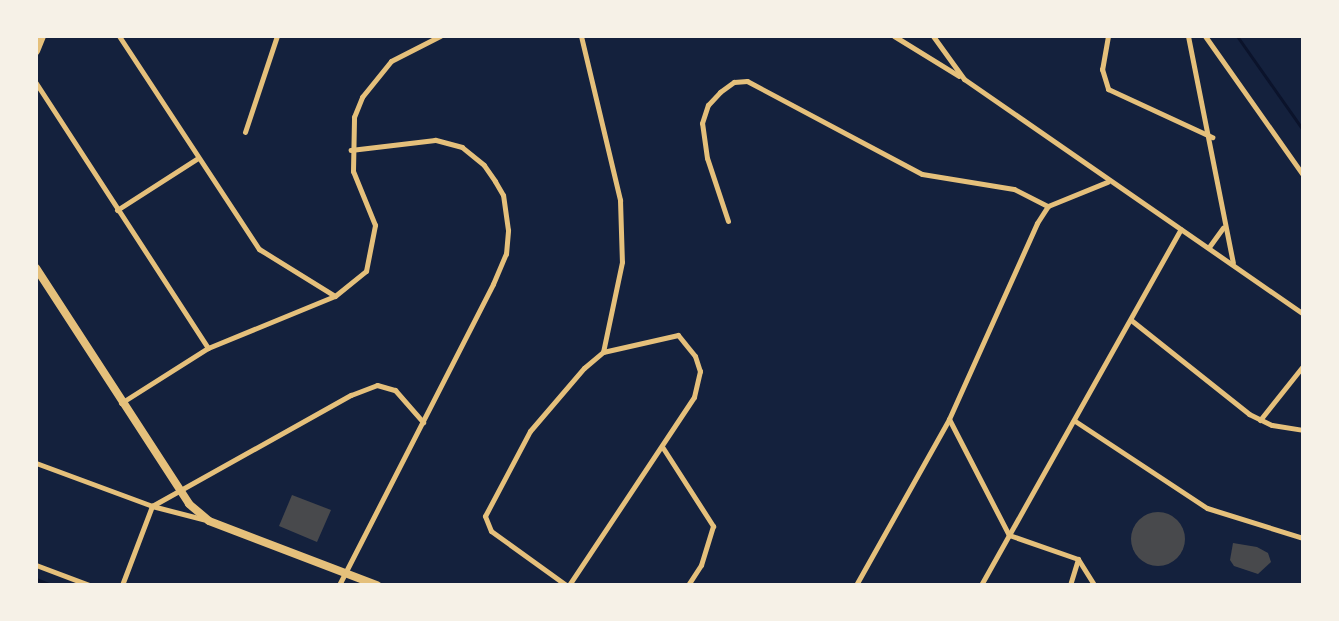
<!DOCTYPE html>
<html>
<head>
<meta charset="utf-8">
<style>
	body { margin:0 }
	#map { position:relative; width:1339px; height:621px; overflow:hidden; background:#14213d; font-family:Jost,sans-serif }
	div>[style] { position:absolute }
	.stream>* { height:3px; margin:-1.5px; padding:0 1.5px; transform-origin:1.5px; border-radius:1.5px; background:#0b132b }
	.building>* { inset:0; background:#48494c }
	.round { border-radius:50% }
	.minor>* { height:5px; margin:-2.5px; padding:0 2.5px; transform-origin:2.5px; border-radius:2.5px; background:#e5c07b }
	.tertiary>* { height:8px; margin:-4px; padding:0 4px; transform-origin:4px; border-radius:4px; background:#e5c07b }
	span { translate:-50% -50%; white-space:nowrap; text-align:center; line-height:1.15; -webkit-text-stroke:4px #f6f1e7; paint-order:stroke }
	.frame { position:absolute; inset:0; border:38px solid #f6f1e7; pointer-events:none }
</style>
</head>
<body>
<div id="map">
	<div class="stream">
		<div style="left:1237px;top:36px;width:115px;rotate:54.9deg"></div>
		<div style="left:36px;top:579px;width:16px;rotate:22deg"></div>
	</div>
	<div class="building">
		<div style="clip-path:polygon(292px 495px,331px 510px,317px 542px,279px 526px)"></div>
		<div class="round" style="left:1131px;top:512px;width:54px;height:54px"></div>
		<div style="clip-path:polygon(1233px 543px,1257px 547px,1268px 553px,1271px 562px,1258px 574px,1234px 566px,1230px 560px)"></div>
	</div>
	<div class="minor">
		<div style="left:119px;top:36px;width:255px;rotate:56.7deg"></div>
		<div style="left:259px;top:249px;width:89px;rotate:31.7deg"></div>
		<div style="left:581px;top:36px;width:169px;rotate:76.6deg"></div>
		<div style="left:620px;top:200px;width:62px;rotate:88.2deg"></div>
		<div style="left:622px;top:262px;width:92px;rotate:101.9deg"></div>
		<div style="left:894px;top:36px;width:76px;rotate:31.6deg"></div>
		<div style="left:933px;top:36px;width:53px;rotate:54.2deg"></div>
		<div style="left:964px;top:79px;width:412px;rotate:34.7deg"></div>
		<div style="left:1108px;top:36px;width:34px;rotate:100deg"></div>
		<div style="left:1102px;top:69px;width:21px;rotate:73deg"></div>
		<div style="left:1108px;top:89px;width:115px;rotate:24.8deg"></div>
		<div style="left:1188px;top:36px;width:231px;rotate:78.8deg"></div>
		<div style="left:1205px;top:36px;width:170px;rotate:54.8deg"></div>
		<div style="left:36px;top:83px;width:316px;rotate:57deg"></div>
		<div style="left:245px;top:132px;width:101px;rotate:-71.6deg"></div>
		<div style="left:117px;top:210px;width:96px;rotate:-32.7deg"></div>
		<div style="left:728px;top:221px;width:66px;rotate:-108.4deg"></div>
		<div style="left:707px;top:158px;width:35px;rotate:-98deg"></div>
		<div style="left:702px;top:123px;width:19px;rotate:-72deg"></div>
		<div style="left:708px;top:105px;width:18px;rotate:-47deg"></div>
		<div style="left:720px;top:92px;width:17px;rotate:-36deg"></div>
		<div style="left:734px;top:82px;width:13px;rotate:-4deg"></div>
		<div style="left:747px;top:81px;width:198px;rotate:28deg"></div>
		<div style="left:922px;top:174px;width:93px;rotate:9.3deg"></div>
		<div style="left:1014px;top:189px;width:38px;rotate:27deg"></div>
		<div style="left:1209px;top:247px;width:24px;rotate:-54deg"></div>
		<div style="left:1131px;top:320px;width:151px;rotate:38.5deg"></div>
		<div style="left:1249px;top:414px;width:25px;rotate:26deg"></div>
		<div style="left:1272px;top:425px;width:31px;rotate:9deg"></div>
		<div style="left:121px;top:403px;width:103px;rotate:-32.3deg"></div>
		<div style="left:208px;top:348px;width:137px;rotate:-22.3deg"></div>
		<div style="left:335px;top:296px;width:40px;rotate:-39deg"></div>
		<div style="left:366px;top:271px;width:47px;rotate:-78.9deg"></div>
		<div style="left:375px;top:225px;width:58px;rotate:-112.2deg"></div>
		<div style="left:353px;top:171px;width:54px;rotate:-88.9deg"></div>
		<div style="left:354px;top:117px;width:22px;rotate:-68deg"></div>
		<div style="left:362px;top:97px;width:46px;rotate:-51.1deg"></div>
		<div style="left:391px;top:61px;width:55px;rotate:-27deg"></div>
		<div style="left:949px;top:419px;width:131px;rotate:62.7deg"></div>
		<div style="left:1009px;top:535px;width:73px;rotate:19.2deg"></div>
		<div style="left:1078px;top:559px;width:27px;rotate:107deg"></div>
		<div style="left:1260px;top:420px;width:69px;rotate:-51.5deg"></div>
		<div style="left:1075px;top:421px;width:158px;rotate:33.4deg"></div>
		<div style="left:1207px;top:508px;width:101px;rotate:17.4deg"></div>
		<div style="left:663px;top:448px;width:93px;rotate:57.3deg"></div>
		<div style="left:713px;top:526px;width:41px;rotate:107.1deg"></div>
		<div style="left:701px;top:565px;width:24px;rotate:123deg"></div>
		<div style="left:36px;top:463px;width:124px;rotate:20.3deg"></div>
		<div style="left:152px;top:506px;width:56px;rotate:14.5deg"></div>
		<div style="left:152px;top:506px;width:228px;rotate:-29.2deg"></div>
		<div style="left:351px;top:395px;width:28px;rotate:-21deg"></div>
		<div style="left:377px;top:385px;width:19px;rotate:16deg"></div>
		<div style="left:395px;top:390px;width:43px;rotate:48.8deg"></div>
		<div style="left:1078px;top:559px;width:31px;rotate:58deg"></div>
		<div style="left:36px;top:565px;width:57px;rotate:20.7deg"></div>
		<div style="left:122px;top:585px;width:85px;rotate:-69.2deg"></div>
		<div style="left:339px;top:585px;width:338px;rotate:-62.9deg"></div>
		<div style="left:493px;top:284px;width:33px;rotate:-67deg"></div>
		<div style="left:506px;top:254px;width:24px;rotate:-85deg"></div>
		<div style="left:508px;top:230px;width:35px;rotate:-98deg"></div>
		<div style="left:503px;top:195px;width:16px;rotate:-120deg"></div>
		<div style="left:495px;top:181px;width:19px;rotate:-125deg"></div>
		<div style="left:484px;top:165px;width:28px;rotate:-141deg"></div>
		<div style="left:462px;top:147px;width:28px;rotate:-165deg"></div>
		<div style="left:435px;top:140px;width:85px;rotate:173.2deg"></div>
		<div style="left:566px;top:585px;width:92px;rotate:-144.2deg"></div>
		<div style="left:491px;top:531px;width:16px;rotate:-112deg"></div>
		<div style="left:485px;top:516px;width:96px;rotate:-62.1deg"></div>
		<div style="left:530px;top:431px;width:83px;rotate:-49.4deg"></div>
		<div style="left:584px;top:368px;width:25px;rotate:-40deg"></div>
		<div style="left:603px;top:352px;width:77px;rotate:-12.8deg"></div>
		<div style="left:678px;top:335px;width:27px;rotate:51deg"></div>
		<div style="left:695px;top:356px;width:16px;rotate:72deg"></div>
		<div style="left:700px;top:371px;width:27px;rotate:103deg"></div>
		<div style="left:694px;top:397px;width:226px;rotate:123.6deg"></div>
		<div style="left:856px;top:585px;width:190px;rotate:-60.7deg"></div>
		<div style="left:949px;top:419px;width:215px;rotate:-65.8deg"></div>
		<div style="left:1037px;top:223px;width:20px;rotate:-57deg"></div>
		<div style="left:1048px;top:206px;width:64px;rotate:-22.1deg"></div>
		<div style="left:981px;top:585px;width:408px;rotate:-60.7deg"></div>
	</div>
	<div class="tertiary">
		<div style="left:36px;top:51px;width:16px;rotate:-68deg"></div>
		<div style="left:36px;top:268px;width:281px;rotate:57deg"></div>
		<div style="left:189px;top:504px;width:26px;rotate:40deg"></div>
		<div style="left:209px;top:521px;width:180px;rotate:20.9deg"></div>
	</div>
	<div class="frame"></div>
</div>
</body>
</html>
